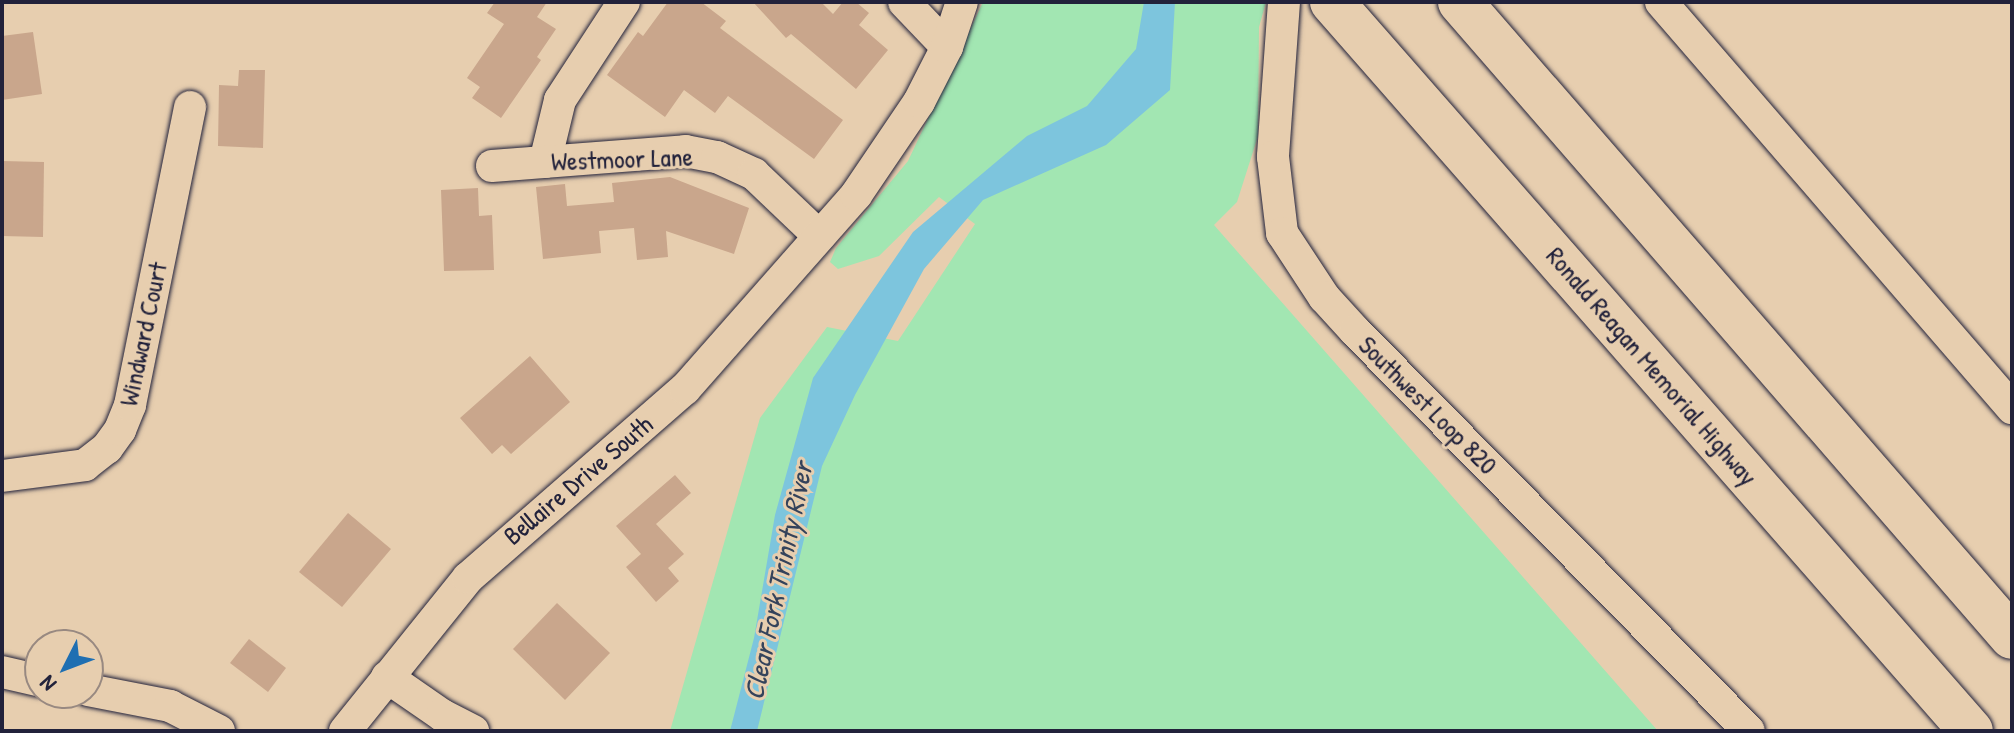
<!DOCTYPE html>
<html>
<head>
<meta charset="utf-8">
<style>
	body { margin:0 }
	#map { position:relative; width:2014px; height:733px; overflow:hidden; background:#e7ceaf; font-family:"Patrick Hand",sans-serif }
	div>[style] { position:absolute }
	.green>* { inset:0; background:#a2e6b2 }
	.water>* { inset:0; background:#7dc5dd }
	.building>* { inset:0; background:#c9a68c }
	.roads { filter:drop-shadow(0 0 2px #22223b) drop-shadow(0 0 2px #22223b) }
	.minor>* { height:32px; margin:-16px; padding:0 16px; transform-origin:16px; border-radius:16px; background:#e7ceaf }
	.highway>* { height:44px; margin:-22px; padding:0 22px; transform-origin:22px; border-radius:22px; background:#e7ceaf }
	span { translate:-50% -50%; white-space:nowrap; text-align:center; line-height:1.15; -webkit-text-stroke:6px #e7ceaf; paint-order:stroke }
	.street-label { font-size:26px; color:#22223b }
	.water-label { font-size:28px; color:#34435b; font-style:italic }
	.frame { position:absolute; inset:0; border:4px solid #22223b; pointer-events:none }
	.north { position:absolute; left:24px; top:629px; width:80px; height:80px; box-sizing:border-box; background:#e7ceaf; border:2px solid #988981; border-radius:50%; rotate:228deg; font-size:22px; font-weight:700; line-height:32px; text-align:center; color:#22223b }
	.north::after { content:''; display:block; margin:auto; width:28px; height:36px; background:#1f6fb2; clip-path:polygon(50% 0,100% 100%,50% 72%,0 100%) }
</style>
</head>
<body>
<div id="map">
	<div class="green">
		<div style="clip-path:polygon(983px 2px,1266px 2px,1259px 27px,1258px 136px,1237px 202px,1214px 225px,1658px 731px,670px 731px,760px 418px,827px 327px,898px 341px,975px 224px,939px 197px,879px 256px,838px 269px,830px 262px,836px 248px,908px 161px)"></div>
	</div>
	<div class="water">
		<div style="clip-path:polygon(1144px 2px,1175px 2px,1170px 90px,1106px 145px,983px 200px,924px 269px,855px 395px,822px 466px,757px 731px,730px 731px,754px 638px,775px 515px,813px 378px,913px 232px,1027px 136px,1087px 106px,1136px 49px)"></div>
	</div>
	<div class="building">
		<div style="clip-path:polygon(495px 2px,547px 2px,537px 17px,556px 29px,537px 57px,541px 60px,501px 118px,472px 98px,480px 87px,467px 78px,504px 24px,487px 13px)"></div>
		<div style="clip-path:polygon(668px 2px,701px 2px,726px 21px,720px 28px,843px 120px,814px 159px,728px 96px,715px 113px,684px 90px,665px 117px,607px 75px,638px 32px,643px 36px)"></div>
		<div style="clip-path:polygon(753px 2px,821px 2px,833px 14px,843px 2px,856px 2px,869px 13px,859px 25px,888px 50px,856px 89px,791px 34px,786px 38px)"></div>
		<div style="clip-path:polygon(33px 32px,42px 94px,2px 100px,2px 36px)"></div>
		<div style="clip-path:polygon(239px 70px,265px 70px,263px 148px,218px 146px,219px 85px,238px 86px)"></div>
		<div style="clip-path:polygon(2px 161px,44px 162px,43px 237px,2px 236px)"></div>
		<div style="clip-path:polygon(670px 177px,749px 208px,734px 254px,666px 231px,668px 257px,637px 260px,634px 228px,599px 231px,601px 253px,543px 259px,536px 187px,565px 184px,567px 206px,614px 202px,612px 183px)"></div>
		<div style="clip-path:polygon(478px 188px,479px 216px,492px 215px,494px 270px,444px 271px,441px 190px)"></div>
		<div style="clip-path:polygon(530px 356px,570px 402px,511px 454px,502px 445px,492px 454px,460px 418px)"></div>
		<div style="clip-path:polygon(675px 475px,691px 493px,656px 524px,684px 554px,668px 568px,679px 581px,656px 602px,626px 567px,641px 554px,616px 526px)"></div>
		<div style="clip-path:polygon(348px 513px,391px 549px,342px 607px,299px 572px)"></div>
		<div style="clip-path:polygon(557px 603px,610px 653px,565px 700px,513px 649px)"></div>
		<div style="clip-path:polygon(249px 639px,286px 668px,268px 692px,230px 663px)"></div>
	</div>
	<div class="roads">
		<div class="minor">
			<div style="left:904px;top:2px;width:62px;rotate:46.3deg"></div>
			<div style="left:1284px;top:2px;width:155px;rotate:94.1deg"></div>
			<div style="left:1273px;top:157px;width:77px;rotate:83.2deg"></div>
			<div style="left:1282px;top:233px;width:77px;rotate:56.7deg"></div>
			<div style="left:1324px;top:297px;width:46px;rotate:47.6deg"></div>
			<div style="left:1355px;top:331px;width:561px;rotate:45.43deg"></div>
			<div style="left:1661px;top:2px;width:537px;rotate:49.16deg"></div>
			<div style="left:545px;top:162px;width:64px;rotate:-76.4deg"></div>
			<div style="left:560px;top:100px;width:117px;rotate:-56.9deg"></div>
			<div style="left:492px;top:166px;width:194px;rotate:-4.4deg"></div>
			<div style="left:685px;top:151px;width:33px;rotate:11deg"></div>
			<div style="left:717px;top:157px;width:41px;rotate:24.7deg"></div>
			<div style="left:754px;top:174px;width:90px;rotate:43.6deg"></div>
			<div style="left:2px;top:476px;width:84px;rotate:-7.5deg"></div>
			<div style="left:85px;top:465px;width:28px;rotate:-38deg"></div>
			<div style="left:107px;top:448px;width:22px;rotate:-54deg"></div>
			<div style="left:120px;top:430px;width:27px;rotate:-68deg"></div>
			<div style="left:130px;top:405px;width:304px;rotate:-78.6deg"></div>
			<div style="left:2px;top:672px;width:39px;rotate:13deg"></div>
			<div style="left:387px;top:677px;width:67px;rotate:34.6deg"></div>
			<div style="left:442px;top:715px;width:35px;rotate:27deg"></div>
			<div style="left:88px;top:690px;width:84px;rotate:11deg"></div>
			<div style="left:170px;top:706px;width:55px;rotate:27deg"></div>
			<div style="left:345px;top:731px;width:196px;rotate:-51.2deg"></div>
			<div style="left:468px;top:578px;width:288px;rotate:-41.1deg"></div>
			<div style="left:685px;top:389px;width:259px;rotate:-48.6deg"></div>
			<div style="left:856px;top:195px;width:112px;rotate:-55.9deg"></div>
			<div style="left:919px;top:102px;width:62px;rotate:-63deg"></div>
			<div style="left:947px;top:47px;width:47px;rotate:-71.6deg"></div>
		</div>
		<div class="highway">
			<div style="left:1332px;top:2px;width:969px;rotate:48.76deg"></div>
			<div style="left:1460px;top:2px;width:841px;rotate:49deg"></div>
		</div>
	</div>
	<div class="street-label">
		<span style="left:622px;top:159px;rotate:-2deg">Westmoor Lane</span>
		<span style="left:143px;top:334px;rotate:-78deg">Windward Court</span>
		<span style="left:1652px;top:366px;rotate:49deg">Ronald Reagan Memorial Highway</span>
		<span style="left:1428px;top:405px;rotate:45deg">Southwest Loop 820</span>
		<span style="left:578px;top:480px;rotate:-40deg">Bellaire Drive South</span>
	</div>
	<div class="water-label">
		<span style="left:778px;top:581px;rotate:-78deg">Clear Fork Trinity River</span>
	</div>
	<div class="frame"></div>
	<div class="north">N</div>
</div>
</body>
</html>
